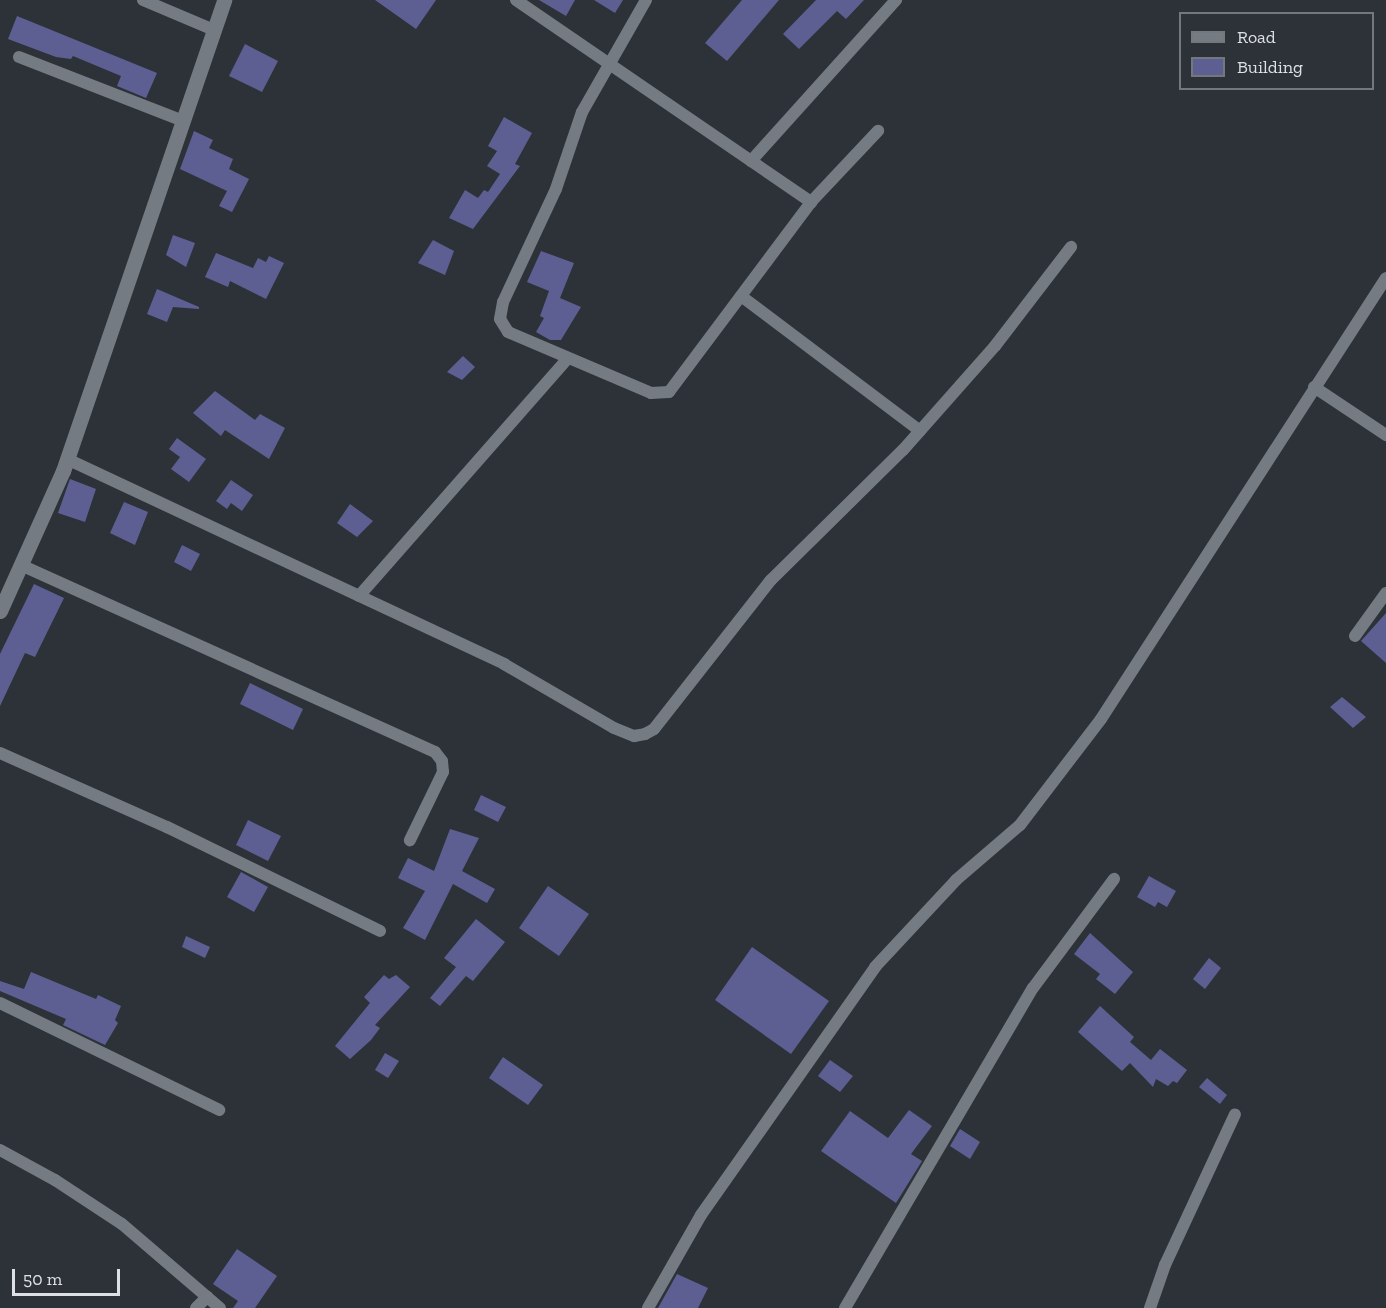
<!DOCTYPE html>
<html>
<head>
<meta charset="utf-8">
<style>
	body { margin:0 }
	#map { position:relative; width:1386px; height:1308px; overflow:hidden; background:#2d3238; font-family:"Zilla Slab",serif }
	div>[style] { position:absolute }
	.building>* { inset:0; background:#5d5f92 }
	.minor>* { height:12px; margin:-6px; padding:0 6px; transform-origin:6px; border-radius:6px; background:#757b82 }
	.tertiary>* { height:15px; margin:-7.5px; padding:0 7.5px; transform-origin:7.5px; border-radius:7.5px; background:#757b82 }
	span { translate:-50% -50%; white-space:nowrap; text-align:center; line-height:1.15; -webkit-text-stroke:4.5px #2d3238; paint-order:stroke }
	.legend { position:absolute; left:1179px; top:12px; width:195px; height:78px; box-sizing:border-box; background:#2d3238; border:2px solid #73787d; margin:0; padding:8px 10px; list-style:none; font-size:18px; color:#dde0e4 }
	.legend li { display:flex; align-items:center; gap:12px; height:30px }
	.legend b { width:30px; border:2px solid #73787d }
	.scale { position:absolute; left:12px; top:1269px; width:108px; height:27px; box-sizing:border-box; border:3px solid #dde0e4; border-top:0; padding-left:8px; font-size:18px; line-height:21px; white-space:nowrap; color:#dde0e4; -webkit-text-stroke:4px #2d3238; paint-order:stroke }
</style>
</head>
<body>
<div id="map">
	<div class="building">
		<div style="clip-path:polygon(375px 0,436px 0,416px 29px)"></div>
		<div style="clip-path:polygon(539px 0,575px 0,566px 16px)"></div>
		<div style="clip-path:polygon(594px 0,623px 0,615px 13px)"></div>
		<div style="clip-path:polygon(742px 0,779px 0,727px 61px,705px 43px)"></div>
		<div style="clip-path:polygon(816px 0,864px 0,846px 19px,837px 11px,799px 49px,783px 34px)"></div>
		<div style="clip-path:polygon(17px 16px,157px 73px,146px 98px,117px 86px,121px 76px,73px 56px,71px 59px,56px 57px,8px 39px)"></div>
		<div style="clip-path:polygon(245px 44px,278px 61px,262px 92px,229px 76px)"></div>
		<div style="clip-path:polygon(504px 117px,532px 133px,515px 164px,520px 166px,473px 229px,449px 218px,465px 190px,478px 198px,484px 190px,488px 192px,500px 174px,487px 166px,497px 151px,488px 146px)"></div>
		<div style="clip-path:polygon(194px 131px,213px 140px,209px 148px,233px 159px,229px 169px,249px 179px,232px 212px,219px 206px,227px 191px,180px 169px)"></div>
		<div style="clip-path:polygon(173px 235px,195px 243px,186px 267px,166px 255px)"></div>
		<div style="clip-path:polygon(433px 240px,454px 251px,445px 275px,418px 263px)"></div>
		<div style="clip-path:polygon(541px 251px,574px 263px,560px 298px,581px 307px,561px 340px,550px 340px,536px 332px,544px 318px,540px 316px,549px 291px,527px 282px)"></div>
		<div style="clip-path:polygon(216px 253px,253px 268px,258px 258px,266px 262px,269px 256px,284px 263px,266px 299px,230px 281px,228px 287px,205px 277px)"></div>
		<div style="clip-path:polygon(157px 289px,199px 307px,199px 309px,173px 307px,167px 322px,147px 314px)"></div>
		<div style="clip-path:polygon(463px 356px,475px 367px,462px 380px,447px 372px)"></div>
		<div style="clip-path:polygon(215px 391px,255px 420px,260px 414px,285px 428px,269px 459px,225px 430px,221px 436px,193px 413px)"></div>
		<div style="clip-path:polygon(177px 438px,206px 459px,189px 482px,171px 469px,180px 457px,169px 449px)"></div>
		<div style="clip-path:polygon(70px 479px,96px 489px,85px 522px,58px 513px)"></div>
		<div style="clip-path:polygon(231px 480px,253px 495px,242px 511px,231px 503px,227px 509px,216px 501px)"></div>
		<div style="clip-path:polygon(124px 502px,148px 512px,135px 545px,110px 533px)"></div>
		<div style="clip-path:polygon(350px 504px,373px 521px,357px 537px,337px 523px)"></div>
		<div style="clip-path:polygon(182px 545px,200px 554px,191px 571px,174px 562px)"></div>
		<div style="clip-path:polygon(34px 584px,64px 598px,35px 657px,25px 653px,0 706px,0 654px)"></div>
		<div style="clip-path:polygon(1386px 613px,1386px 663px,1361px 641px)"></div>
		<div style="clip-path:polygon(250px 683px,303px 709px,293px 730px,240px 704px)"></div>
		<div style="clip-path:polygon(1342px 697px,1366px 717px,1353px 728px,1330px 707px)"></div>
		<div style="clip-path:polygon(481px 795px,506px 807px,498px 822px,474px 810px)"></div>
		<div style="clip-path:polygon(248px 820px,281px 836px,268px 861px,236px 845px)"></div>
		<div style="clip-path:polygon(450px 829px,479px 838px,462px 871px,495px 889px,487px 903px,453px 884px,425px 940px,403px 928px,425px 891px,398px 878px,408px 858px,434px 871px)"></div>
		<div style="clip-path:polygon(241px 872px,268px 887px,254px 912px,227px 897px)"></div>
		<div style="clip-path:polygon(1149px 876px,1176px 891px,1167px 907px,1158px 902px,1155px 907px,1137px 897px)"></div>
		<div style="clip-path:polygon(548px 886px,589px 914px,559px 956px,519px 928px)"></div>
		<div style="clip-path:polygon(476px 919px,505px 942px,473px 981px,466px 976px,440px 1006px,430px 998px,456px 967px,444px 958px)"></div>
		<div style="clip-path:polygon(1090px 933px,1133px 972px,1115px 994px,1096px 979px,1100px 974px,1074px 954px)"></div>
		<div style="clip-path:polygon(186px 936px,210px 947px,205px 958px,182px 947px)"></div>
		<div style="clip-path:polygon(752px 947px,829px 1001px,791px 1054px,715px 1000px)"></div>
		<div style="clip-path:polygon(1209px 958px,1221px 968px,1205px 989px,1193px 979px)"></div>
		<div style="clip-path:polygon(31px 972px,96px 999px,98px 995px,121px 1006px,115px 1020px,118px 1023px,105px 1045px,63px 1025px,66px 1019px,0 991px,0 981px,24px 989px)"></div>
		<div style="clip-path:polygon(384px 975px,389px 979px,396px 975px,410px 987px,375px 1025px,380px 1028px,371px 1040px,350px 1059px,335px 1046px,370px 1003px,364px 997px)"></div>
		<div style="clip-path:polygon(1100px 1006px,1134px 1037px,1130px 1042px,1151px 1060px,1160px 1049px,1187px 1070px,1177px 1083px,1173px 1081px,1168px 1086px,1156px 1079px,1153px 1087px,1130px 1063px,1122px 1071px,1078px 1032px)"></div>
		<div style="clip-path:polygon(385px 1053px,399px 1061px,388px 1078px,375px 1070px)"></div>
		<div style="clip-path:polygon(503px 1057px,543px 1085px,528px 1105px,489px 1078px)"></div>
		<div style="clip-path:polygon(830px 1060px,853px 1076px,840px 1092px,818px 1076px)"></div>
		<div style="clip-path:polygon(1207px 1078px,1227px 1095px,1220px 1104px,1199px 1087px)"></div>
		<div style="clip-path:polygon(909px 1110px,932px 1126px,911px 1154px,922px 1161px,896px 1203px,821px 1151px,850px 1111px,888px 1138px)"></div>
		<div style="clip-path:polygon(960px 1129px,980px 1142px,970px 1159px,950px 1146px)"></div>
		<div style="clip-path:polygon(237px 1249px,277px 1276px,255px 1308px,233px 1308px,238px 1301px,213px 1284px)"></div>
		<div style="clip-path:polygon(677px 1274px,708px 1288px,698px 1308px,658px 1308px)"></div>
	</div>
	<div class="minor">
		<div style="left:143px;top:0;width:77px;rotate:22.9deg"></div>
		<div style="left:516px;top:0;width:358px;rotate:34.4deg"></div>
		<div style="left:646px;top:0;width:129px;rotate:119.7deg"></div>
		<div style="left:582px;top:112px;width:81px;rotate:108.7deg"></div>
		<div style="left:556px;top:189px;width:125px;rotate:115.1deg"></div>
		<div style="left:503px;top:302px;width:17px;rotate:100deg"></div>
		<div style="left:500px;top:319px;width:15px;rotate:58deg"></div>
		<div style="left:508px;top:332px;width:155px;rotate:23.1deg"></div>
		<div style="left:651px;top:393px;width:18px;rotate:-3deg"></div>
		<div style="left:669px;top:392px;width:237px;rotate:-53.2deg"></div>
		<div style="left:811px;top:202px;width:98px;rotate:-46.7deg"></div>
		<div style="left:19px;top:57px;width:176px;rotate:21.3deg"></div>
		<div style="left:751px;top:161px;width:217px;rotate:-48deg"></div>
		<div style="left:741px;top:296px;width:224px;rotate:37deg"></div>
		<div style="left:1314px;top:387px;width:87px;rotate:33.7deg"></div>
		<div style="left:67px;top:459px;width:483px;rotate:25.1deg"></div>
		<div style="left:504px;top:664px;width:127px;rotate:30.2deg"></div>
		<div style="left:614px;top:728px;width:22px;rotate:22deg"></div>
		<div style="left:634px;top:736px;width:11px;rotate:-10deg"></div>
		<div style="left:645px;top:734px;width:10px;rotate:-29deg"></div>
		<div style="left:654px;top:729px;width:189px;rotate:-51.9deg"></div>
		<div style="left:771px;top:580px;width:185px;rotate:-44.6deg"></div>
		<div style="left:903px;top:450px;width:139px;rotate:-48.5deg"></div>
		<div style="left:995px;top:346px;width:125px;rotate:-52.5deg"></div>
		<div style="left:23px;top:566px;width:452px;rotate:24.3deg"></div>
		<div style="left:435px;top:752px;width:11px;rotate:52deg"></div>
		<div style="left:442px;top:761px;width:11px;rotate:85deg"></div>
		<div style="left:443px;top:772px;width:76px;rotate:115.9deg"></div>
		<div style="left:359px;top:596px;width:314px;rotate:-48.7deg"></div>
		<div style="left:1355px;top:636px;width:53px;rotate:-54.2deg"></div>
		<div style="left:0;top:753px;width:183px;rotate:23.9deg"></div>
		<div style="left:167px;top:827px;width:237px;rotate:26deg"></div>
		<div style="left:0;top:1003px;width:244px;rotate:26deg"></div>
		<div style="left:0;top:1150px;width:63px;rotate:28.6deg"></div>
		<div style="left:55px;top:1180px;width:80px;rotate:33.3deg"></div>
		<div style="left:122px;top:1224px;width:129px;rotate:40.6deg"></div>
		<div style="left:196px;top:1308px;width:16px;rotate:-45deg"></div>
		<div style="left:648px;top:1308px;width:107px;rotate:-60.3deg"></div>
		<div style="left:701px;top:1215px;width:303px;rotate:-54.9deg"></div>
		<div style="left:875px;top:967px;width:119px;rotate:-47deg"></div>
		<div style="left:956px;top:880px;width:84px;rotate:-40.7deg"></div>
		<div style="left:1020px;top:825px;width:133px;rotate:-52.6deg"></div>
		<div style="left:1101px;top:719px;width:525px;rotate:-57.13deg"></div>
		<div style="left:845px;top:1308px;width:371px;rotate:-59.6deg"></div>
		<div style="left:1033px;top:988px;width:136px;rotate:-53.4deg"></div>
		<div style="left:1150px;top:1308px;width:46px;rotate:-70.8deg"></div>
		<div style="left:1165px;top:1265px;width:166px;rotate:-65.1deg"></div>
	</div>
	<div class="tertiary">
		<div style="left:0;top:611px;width:154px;rotate:-65.8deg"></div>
		<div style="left:63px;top:471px;width:498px;rotate:-71.1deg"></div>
	</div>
	<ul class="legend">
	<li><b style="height:8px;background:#757b82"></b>Road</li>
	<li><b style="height:16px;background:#5d5f92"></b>Building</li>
	</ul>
	<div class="scale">50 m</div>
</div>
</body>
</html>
